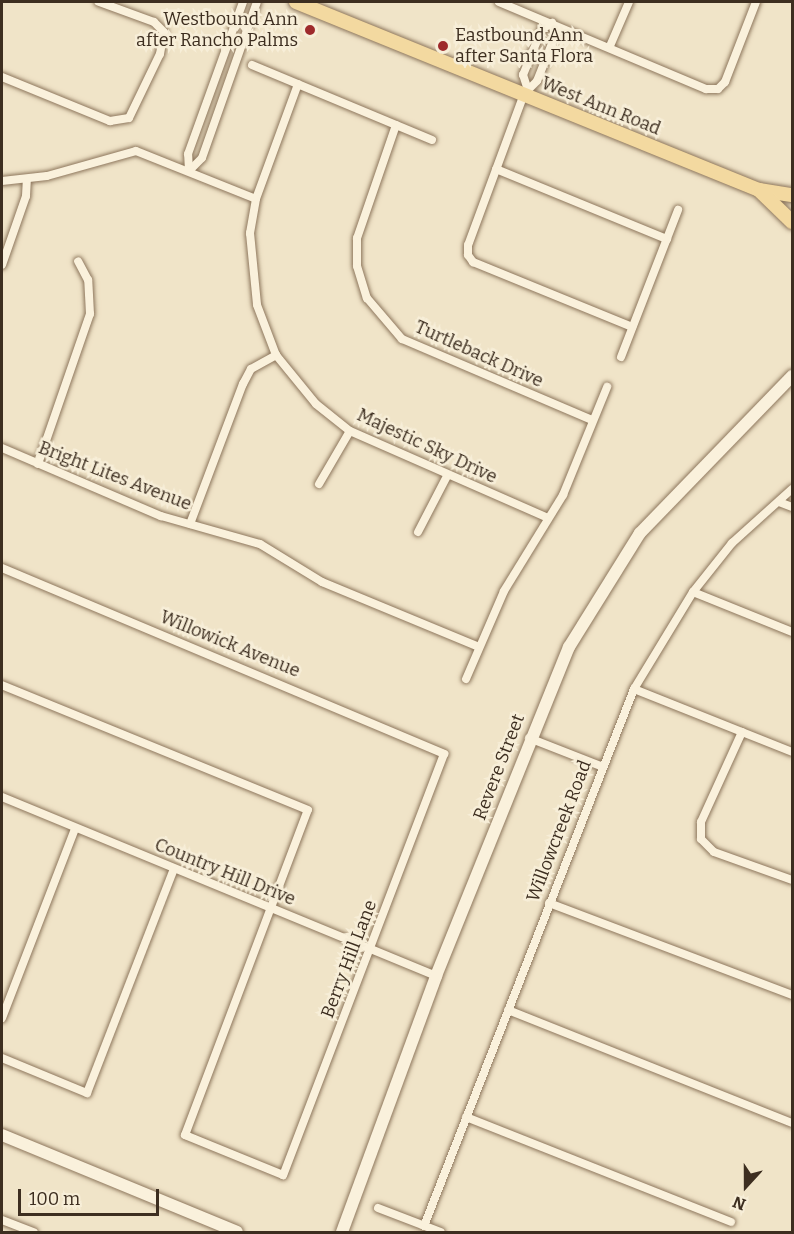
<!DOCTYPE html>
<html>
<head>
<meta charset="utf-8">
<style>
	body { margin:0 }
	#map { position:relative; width:794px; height:1234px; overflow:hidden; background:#f0e4c8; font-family:Bitter,serif }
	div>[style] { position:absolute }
	.roads { filter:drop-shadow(0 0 2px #8d765c) drop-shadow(0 0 2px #8d765c) }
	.street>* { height:8px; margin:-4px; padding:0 4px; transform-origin:4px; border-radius:4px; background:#faf1dc }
	.secondary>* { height:12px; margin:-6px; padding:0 6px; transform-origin:6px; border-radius:6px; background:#faf1dc }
	.primary>* { height:14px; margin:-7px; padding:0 7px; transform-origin:7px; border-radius:7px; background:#f3d9a0 }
	.dots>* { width:16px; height:16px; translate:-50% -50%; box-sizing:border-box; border:3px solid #f7eed8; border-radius:50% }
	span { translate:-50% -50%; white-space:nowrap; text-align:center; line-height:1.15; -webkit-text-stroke:5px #f7eed8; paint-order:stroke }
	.poi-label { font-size:18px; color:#3d2e20 }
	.right { translate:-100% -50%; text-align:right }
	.left { translate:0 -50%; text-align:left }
	.street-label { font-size:18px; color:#3d2e20 }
	.frame { position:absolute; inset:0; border:3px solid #3d2e20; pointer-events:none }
	.north { position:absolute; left:716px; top:1156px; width:60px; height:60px; -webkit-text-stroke:4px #f7eed8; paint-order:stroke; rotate:201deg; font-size:16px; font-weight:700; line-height:24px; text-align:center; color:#3d2e20 }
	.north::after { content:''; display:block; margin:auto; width:21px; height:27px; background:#3d2e20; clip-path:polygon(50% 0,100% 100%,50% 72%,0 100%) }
	.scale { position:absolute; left:18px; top:1189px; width:141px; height:27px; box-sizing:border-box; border:3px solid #3d2e20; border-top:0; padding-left:8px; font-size:18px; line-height:21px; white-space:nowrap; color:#3d2e20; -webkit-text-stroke:4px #f7eed8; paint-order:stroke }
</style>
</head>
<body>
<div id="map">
	<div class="roads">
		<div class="street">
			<div style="left:499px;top:2px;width:225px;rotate:22.8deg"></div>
			<div style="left:706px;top:89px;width:12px"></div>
			<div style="left:718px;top:89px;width:10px;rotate:-45deg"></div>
			<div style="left:725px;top:82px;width:86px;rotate:-68.8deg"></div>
			<div style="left:610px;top:46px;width:48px;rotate:-66.6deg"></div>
			<div style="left:252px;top:65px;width:195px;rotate:22.6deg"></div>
			<div style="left:2px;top:77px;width:117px;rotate:22.2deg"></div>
			<div style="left:110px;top:121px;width:19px;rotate:-9deg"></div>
			<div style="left:129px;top:118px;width:71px;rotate:-64.2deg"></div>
			<div style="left:160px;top:54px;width:22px;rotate:-80deg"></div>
			<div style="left:164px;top:32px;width:14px;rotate:-135deg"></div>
			<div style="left:154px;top:22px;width:59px;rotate:-160deg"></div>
			<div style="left:298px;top:84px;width:122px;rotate:110.1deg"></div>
			<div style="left:256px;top:199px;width:35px;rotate:100deg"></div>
			<div style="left:250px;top:233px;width:72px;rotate:84.4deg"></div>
			<div style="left:257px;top:305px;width:53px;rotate:69.2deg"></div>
			<div style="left:276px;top:355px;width:63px;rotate:50.8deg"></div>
			<div style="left:316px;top:404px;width:43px;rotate:38.5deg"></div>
			<div style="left:350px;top:431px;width:216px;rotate:23.7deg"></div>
			<div style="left:527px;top:87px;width:13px;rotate:-108deg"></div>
			<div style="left:523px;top:75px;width:50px;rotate:-67.6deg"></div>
			<div style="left:542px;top:29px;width:12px;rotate:-31deg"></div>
			<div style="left:552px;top:23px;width:13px;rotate:77deg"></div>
			<div style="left:555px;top:36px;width:48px;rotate:111.8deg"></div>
			<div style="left:537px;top:81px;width:18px;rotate:135deg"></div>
			<div style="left:524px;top:94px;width:161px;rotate:110.3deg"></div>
			<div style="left:468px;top:245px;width:10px;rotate:90deg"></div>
			<div style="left:468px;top:255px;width:9px;rotate:54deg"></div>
			<div style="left:473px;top:262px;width:172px;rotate:22.2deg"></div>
			<div style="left:396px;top:125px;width:120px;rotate:109deg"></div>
			<div style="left:357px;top:238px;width:28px;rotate:90deg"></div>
			<div style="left:357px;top:266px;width:34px;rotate:73deg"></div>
			<div style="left:367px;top:298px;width:54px;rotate:49.5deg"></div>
			<div style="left:402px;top:339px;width:207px;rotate:23.1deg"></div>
			<div style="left:496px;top:169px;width:185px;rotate:22.3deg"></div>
			<div style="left:189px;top:171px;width:18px;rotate:-45deg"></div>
			<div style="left:202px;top:158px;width:165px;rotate:-70.6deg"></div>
			<div style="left:189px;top:171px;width:17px;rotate:-93deg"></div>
			<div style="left:188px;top:154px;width:162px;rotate:-70.1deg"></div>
			<div style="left:2px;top:181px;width:45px;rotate:-6.3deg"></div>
			<div style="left:47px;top:176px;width:92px;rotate:-15.7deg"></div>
			<div style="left:136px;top:151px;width:129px;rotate:21.8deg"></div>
			<div style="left:2px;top:265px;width:73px;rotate:-70.8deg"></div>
			<div style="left:26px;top:196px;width:17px;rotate:-87deg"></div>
			<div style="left:621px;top:357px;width:158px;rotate:-68.8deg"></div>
			<div style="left:2px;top:448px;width:173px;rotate:23.2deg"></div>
			<div style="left:161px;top:516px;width:103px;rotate:15.8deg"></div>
			<div style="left:260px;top:544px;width:73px;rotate:31.5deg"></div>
			<div style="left:322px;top:582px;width:170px;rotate:22.5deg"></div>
			<div style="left:38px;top:464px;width:159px;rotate:-70.9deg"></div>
			<div style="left:90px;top:314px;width:34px;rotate:-93deg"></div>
			<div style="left:88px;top:280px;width:21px;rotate:-118deg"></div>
			<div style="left:319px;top:484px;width:61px;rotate:-59.7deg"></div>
			<div style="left:779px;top:502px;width:14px;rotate:21deg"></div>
			<div style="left:190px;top:524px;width:150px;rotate:-69.3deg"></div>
			<div style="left:243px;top:384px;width:17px;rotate:-62deg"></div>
			<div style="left:251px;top:369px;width:29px;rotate:-29deg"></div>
			<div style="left:418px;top:532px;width:63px;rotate:-62.6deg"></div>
			<div style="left:2px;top:568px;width:480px;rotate:22.8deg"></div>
			<div style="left:444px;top:754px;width:451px;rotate:110.9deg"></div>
			<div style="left:283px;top:1175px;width:106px;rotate:-157.8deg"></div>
			<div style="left:185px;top:1135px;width:347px;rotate:-69.3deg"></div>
			<div style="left:308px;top:810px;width:331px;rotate:-157.8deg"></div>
			<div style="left:693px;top:592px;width:107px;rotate:22deg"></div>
			<div style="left:466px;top:679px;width:96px;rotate:-66.6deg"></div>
			<div style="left:504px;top:591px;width:113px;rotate:-58.4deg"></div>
			<div style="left:563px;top:495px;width:117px;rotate:-67.8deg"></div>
			<div style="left:634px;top:689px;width:170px;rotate:21.7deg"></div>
			<div style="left:742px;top:732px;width:99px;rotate:114.5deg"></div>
			<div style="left:701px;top:822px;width:17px;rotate:90deg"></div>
			<div style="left:701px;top:839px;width:18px;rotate:45deg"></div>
			<div style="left:714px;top:852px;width:83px;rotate:19.7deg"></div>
			<div style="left:529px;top:738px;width:77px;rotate:21.3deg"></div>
			<div style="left:2px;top:797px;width:469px;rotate:22.4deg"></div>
			<div style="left:549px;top:903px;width:260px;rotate:20.7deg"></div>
			<div style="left:508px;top:1010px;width:306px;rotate:21.7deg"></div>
			<div style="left:2px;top:1018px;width:203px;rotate:-68.9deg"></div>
			<div style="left:2px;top:1058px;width:92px;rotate:22.4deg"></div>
			<div style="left:87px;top:1093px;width:240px;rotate:-68.8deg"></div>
			<div style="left:466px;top:1117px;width:285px;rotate:21.6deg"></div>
			<div style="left:378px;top:1208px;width:67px;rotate:20.9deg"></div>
			<div style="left:2px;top:1220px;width:34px;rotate:21deg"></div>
			<div style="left:424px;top:1226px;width:577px;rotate:-68.64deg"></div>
			<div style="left:634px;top:689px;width:114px;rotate:-58.7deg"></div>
			<div style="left:693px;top:592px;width:63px;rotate:-51.5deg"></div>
			<div style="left:732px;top:543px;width:81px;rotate:-42deg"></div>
		</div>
		<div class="secondary">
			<div style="left:2px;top:1135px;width:254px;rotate:22.4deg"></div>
			<div style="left:342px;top:1232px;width:273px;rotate:-69.8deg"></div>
			<div style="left:436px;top:976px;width:355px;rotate:-68deg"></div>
			<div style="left:569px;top:647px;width:134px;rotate:-58.1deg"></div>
			<div style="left:640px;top:533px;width:219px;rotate:-45.9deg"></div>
		</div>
		<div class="primary">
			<div style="left:296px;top:2px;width:500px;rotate:22.1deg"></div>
			<div style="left:759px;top:190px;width:33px;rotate:9deg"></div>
			<div style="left:759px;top:190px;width:46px;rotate:44.1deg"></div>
		</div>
	</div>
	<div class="dots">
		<div style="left:310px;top:30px;background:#9e2a2b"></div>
		<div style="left:443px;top:46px;background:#9e2a2b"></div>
	</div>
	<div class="poi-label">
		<span class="right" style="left:298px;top:30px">Westbound Ann<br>after Rancho Palms</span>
		<span class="left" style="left:455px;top:46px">Eastbound Ann<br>after Santa Flora</span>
	</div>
	<div class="street-label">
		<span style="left:601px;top:106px;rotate:22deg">West Ann Road</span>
		<span style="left:479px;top:354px;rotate:24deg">Turtleback Drive</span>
		<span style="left:427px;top:446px;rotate:25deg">Majestic Sky Drive</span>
		<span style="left:115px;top:476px;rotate:21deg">Bright Lites Avenue</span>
		<span style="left:230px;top:644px;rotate:22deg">Willowick Avenue</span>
		<span style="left:499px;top:767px;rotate:-69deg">Revere Street</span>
		<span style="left:559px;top:831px;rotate:-69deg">Willowcreek Road</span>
		<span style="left:225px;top:872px;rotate:22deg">Country Hill Drive</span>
		<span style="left:349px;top:959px;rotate:-69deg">Berry Hill Lane</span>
	</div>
	<div class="frame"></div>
	<div class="north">N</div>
	<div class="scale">100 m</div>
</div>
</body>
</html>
